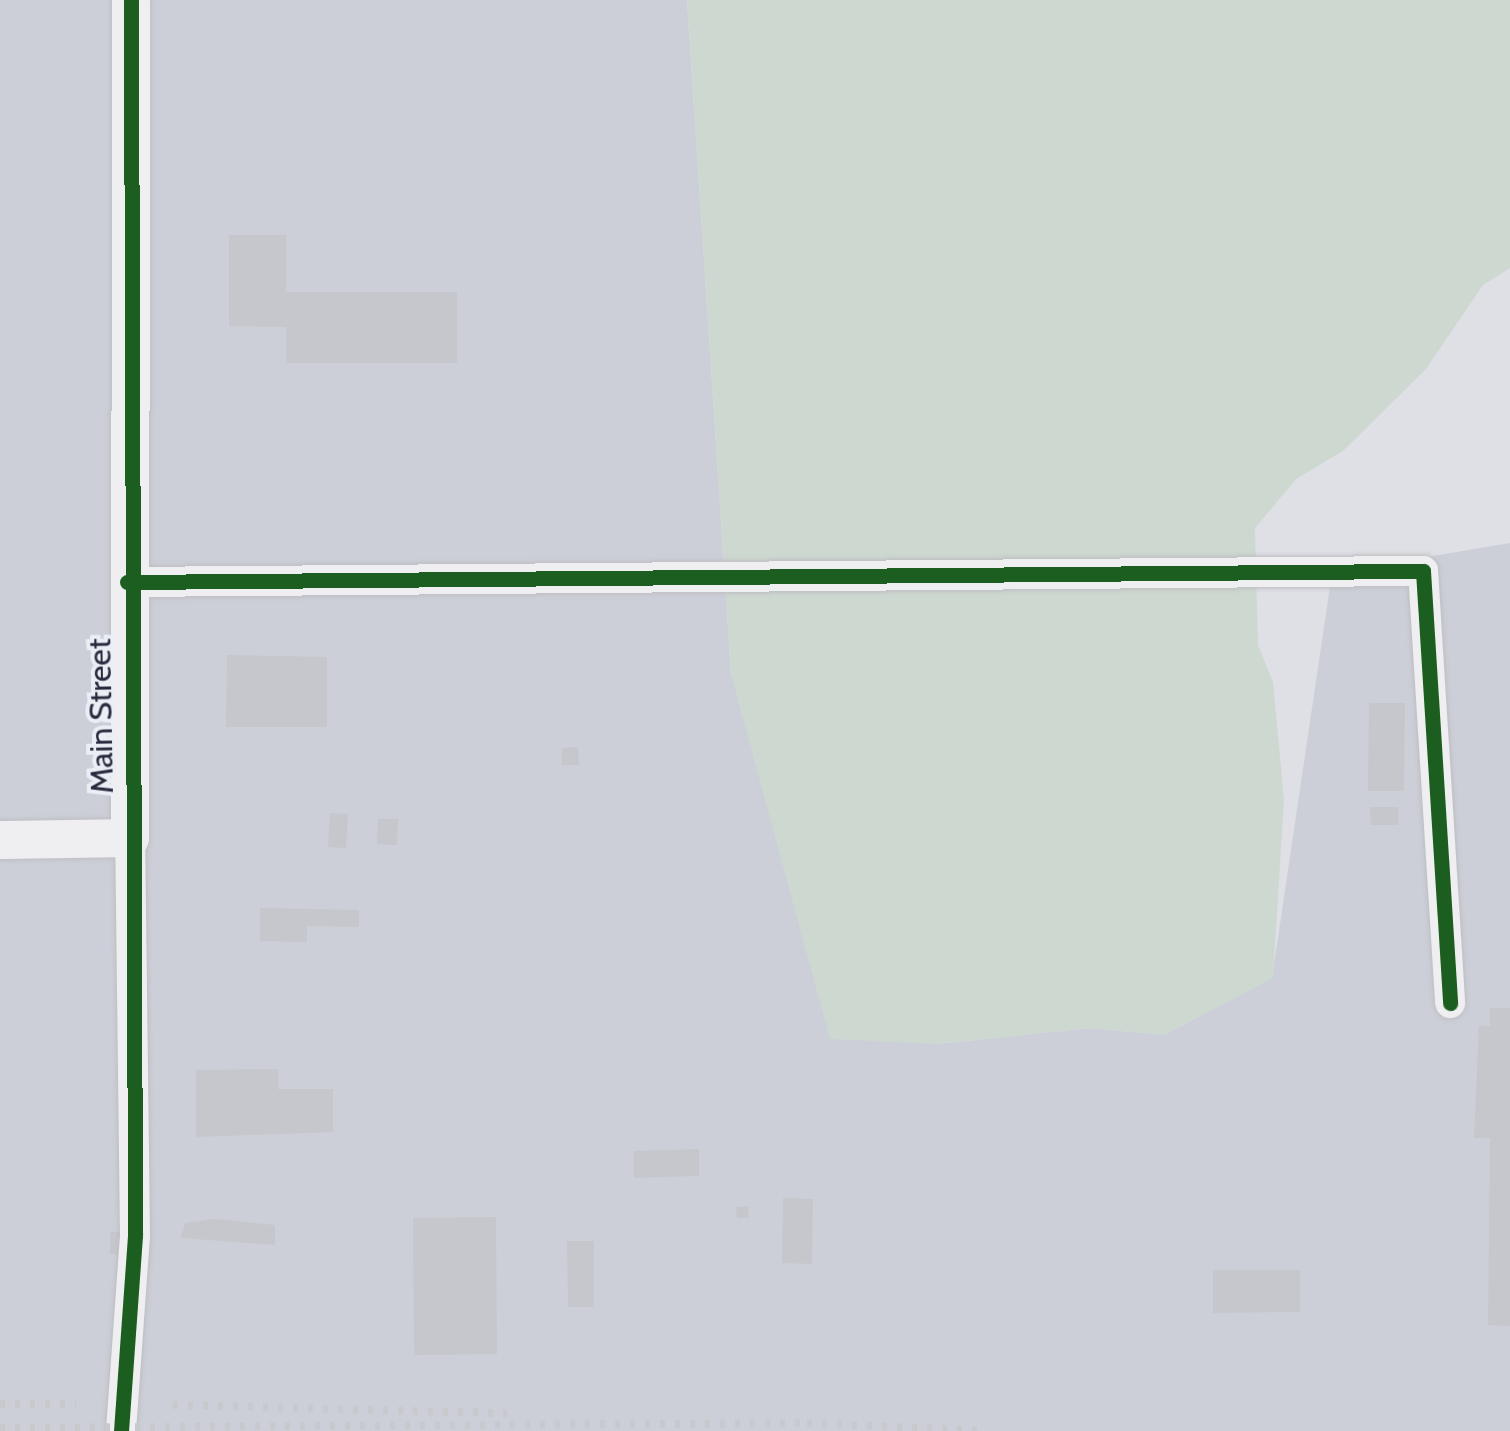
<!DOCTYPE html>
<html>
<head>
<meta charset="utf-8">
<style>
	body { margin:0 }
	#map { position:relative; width:1510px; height:1431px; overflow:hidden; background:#dfe0e5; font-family:Cabin,sans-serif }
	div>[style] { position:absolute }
	.built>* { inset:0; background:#cdcfd8 }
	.green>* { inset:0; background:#cdd8d0 }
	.building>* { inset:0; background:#c5c7cc }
	.roads { filter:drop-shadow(0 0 2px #bebec3) drop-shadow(0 0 2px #bebec3) }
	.minor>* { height:30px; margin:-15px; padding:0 15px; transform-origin:15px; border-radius:15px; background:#efeff1 }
	.tertiary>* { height:38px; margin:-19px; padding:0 19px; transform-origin:19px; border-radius:19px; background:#efeff1 }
	.rail>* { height:8px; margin-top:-4px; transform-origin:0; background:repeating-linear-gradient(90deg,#c8c9cd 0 5px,transparent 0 15px) }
	.cycleway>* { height:15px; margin:-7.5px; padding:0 7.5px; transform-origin:7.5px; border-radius:7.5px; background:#1b5e20 }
	span { translate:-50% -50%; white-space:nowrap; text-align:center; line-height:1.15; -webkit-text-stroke:8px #eceef5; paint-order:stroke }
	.street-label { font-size:32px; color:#272b3d }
</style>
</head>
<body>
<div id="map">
	<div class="built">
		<div style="clip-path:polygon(0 0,687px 0,731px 674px,937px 1044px,1089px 1028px,1164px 1035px,1272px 978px,1332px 573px,1510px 543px,1510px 1431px,0 1431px)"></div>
	</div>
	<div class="green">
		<div style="clip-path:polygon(687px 0,1510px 0,1510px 268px,1483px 285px,1426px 369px,1343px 451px,1296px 479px,1255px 528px,1258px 645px,1273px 682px,1284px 800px,1273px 978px,1164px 1035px,1089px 1028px,937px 1044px,830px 1039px,731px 674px)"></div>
	</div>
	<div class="building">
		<div style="clip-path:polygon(229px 235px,286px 235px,286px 292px,457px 292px,457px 363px,286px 363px,286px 327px,229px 326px)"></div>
		<div style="clip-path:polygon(227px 655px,327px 657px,327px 727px,226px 727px)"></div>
		<div style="clip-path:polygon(1369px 703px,1405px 703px,1404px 791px,1368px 791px)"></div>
		<div style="clip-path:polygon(578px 747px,579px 765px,562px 765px,562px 748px)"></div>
		<div style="clip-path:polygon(1370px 807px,1398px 807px,1398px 825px,1371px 825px)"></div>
		<div style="clip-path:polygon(330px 813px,348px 814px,346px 848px,328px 847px)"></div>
		<div style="clip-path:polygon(378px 819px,398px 819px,397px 845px,377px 844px)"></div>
		<div style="clip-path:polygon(260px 908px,359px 910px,359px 927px,307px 926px,307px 942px,260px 941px)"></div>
		<div style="clip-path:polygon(1490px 1008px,1510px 1008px,1510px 1326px,1488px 1325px,1490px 1138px,1474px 1138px,1479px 1026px,1490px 1026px)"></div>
		<div style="clip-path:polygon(278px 1069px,278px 1089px,333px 1089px,333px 1132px,196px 1137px,196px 1070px)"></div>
		<div style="clip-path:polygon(699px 1149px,699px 1176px,634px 1178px,634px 1151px)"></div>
		<div style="clip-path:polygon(783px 1198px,813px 1199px,812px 1264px,782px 1263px)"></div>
		<div style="clip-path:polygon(748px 1206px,749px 1218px,737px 1218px,736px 1207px)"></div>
		<div style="clip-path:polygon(496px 1217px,497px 1354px,414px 1355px,413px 1218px)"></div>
		<div style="clip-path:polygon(215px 1219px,275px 1225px,275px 1245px,181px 1238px,185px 1223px)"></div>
		<div style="clip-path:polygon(110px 1232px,124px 1232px,123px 1254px,110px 1254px)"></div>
		<div style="clip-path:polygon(567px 1241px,594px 1241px,594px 1307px,568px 1307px)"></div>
		<div style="clip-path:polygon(1213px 1270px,1300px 1270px,1300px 1312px,1213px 1313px)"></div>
	</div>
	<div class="roads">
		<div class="minor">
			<div style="left:127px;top:582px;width:1296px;rotate:-0.49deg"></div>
			<div style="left:1423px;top:571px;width:433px;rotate:86.4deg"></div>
			<div style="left:121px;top:1431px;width:196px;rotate:-85.9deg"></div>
			<div style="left:135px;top:1235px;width:397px;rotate:-90.7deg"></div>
		</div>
		<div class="tertiary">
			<div style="left:0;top:840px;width:130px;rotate:-0.9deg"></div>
			<div style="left:130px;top:838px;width:838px;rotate:-89.93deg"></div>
		</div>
	</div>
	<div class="rail">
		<div style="left:0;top:1404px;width:76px"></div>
		<div style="left:173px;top:1405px;width:334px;rotate:1.4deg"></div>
		<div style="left:0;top:1428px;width:807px;rotate:-0.35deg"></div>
		<div style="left:807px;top:1423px;width:177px;rotate:2.6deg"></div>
	</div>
	<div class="cycleway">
		<div style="left:127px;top:582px;width:1296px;rotate:-0.49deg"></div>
		<div style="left:1423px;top:571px;width:433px;rotate:86.4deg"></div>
		<div style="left:121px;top:1431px;width:196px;rotate:-85.9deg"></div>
		<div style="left:135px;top:1235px;width:1235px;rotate:-90.19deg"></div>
	</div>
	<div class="street-label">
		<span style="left:101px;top:716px;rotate:-91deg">Main Street</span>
	</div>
</div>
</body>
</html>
